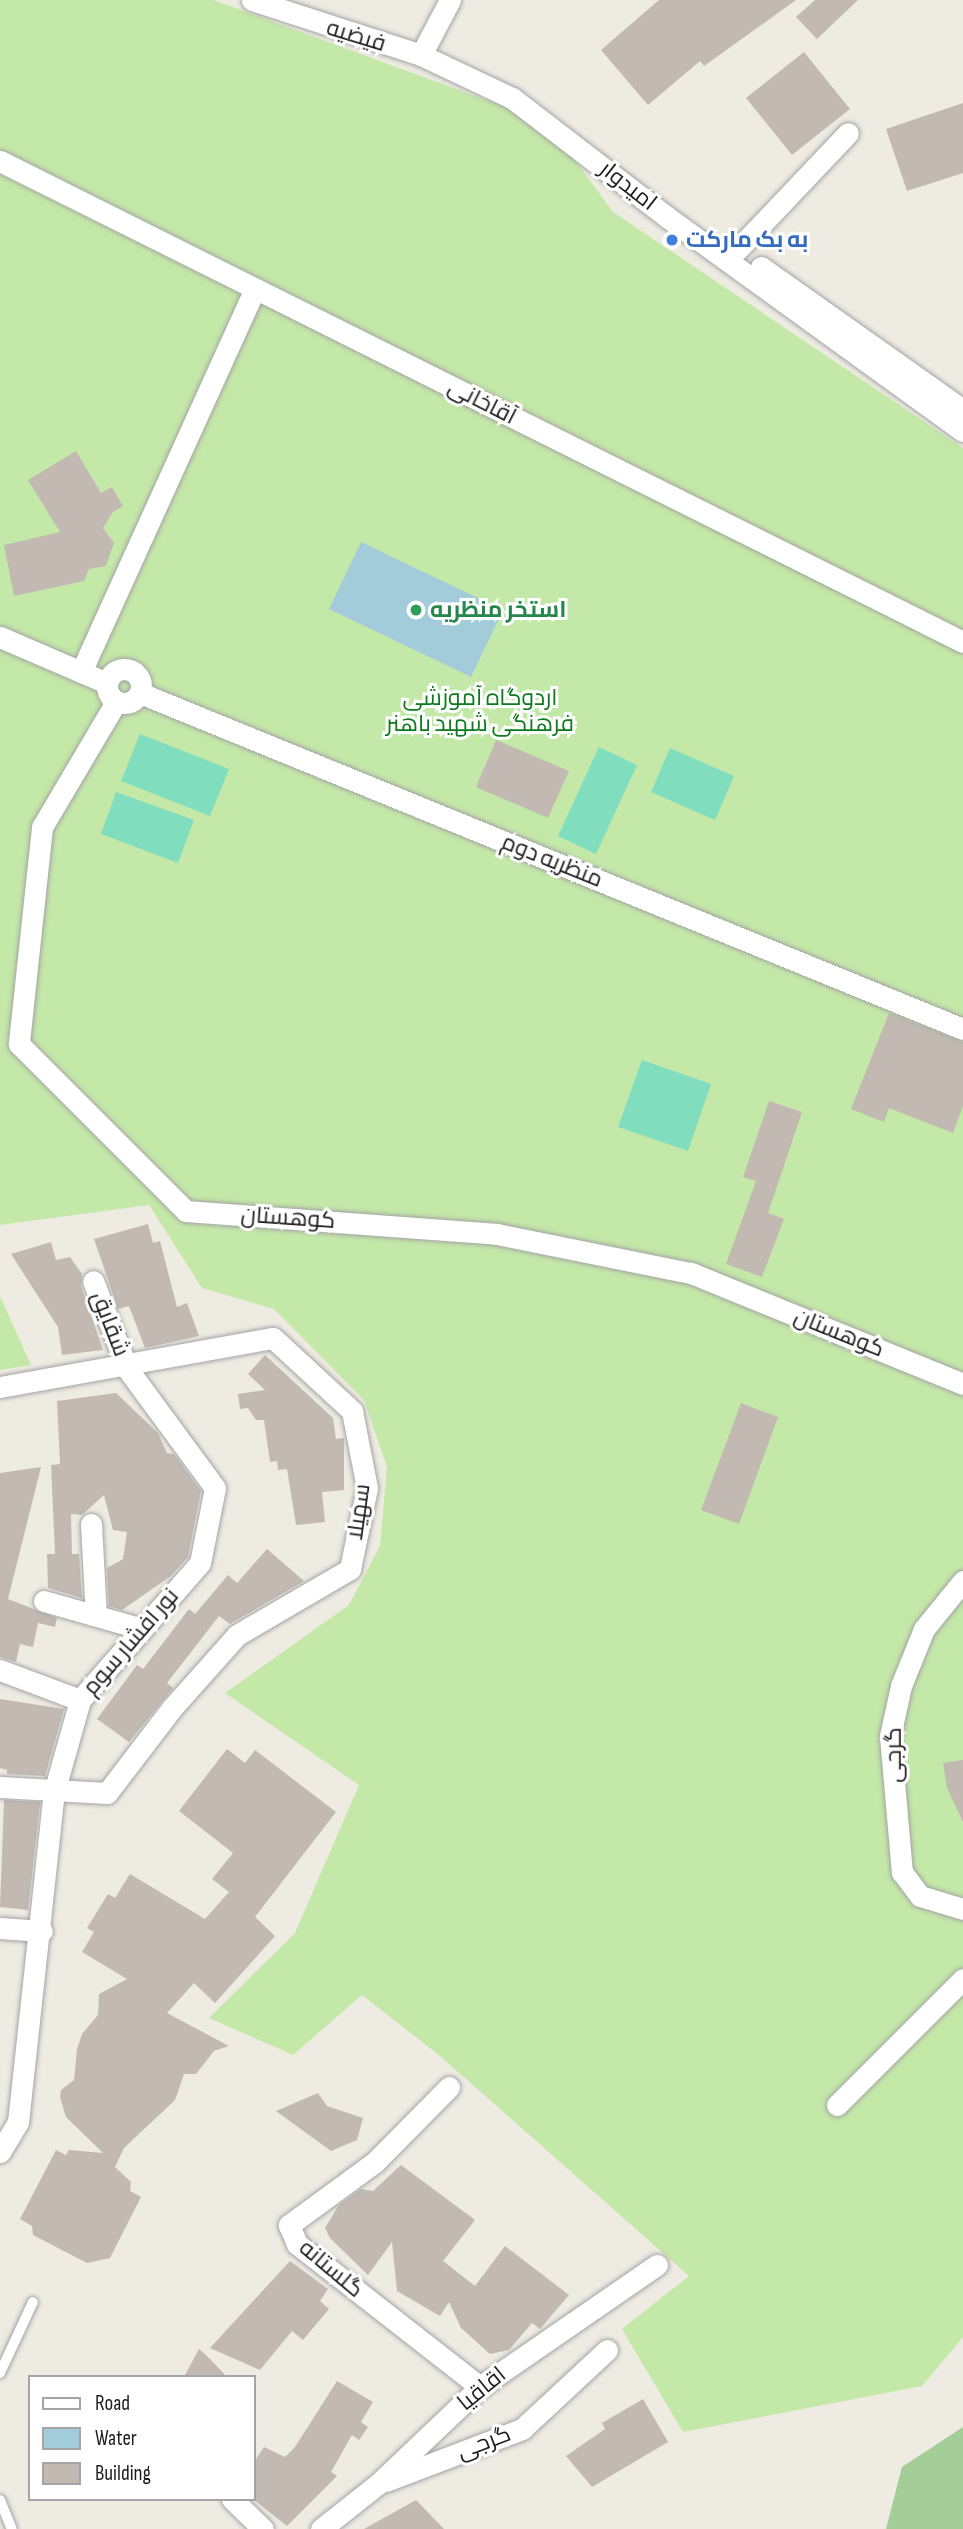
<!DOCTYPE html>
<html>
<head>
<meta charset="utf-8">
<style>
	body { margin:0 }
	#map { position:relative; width:963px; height:2529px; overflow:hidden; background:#eeebe2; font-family:"Sofia Sans Condensed",Cairo,sans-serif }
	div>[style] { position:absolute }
	.grass>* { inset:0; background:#c4e8a8 }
	.forest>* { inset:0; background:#a4cd97 }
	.pitch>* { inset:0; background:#80ddbe }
	.water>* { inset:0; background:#a3ccdb }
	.building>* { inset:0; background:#c2bab2 }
	.roads { filter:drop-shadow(0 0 2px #a4a4a4) drop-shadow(0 0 2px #a4a4a4) }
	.lane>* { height:10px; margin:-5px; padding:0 5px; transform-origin:5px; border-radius:5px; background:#fff }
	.street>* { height:21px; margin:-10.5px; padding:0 10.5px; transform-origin:10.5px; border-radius:10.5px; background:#fff }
	.street>.ring { margin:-10.5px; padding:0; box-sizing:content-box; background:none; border:21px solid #fff; border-radius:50% }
	.dots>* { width:19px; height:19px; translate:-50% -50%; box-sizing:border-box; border:4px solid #fff; border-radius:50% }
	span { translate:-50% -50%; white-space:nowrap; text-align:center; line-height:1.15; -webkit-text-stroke:6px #fff; paint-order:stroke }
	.street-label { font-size:23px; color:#1d1d1d }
	.shop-label { font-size:23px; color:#366cbe; font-weight:700 }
	.left { translate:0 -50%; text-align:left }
	.leisure-label { font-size:23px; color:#27864d; font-weight:700 }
	.park-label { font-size:23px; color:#0c791b }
	.legend { position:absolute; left:28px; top:2375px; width:228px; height:126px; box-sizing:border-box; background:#fff; border:2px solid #a5a5a5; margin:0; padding:9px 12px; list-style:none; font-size:21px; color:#1d1d1d }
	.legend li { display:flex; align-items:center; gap:14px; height:35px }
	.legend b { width:35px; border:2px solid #a5a5a5 }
</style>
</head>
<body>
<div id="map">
	<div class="grass">
		<div style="clip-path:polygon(0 0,214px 0,505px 107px,569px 152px,613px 212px,963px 448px,963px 2337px,922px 2386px,683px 2432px,622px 2329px,689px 2276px,440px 2056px,362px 1995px,293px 2055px,209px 2018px,295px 1933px,359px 1785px,225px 1693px,349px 1605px,380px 1546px,387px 1467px,364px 1400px,274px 1309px,202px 1288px,149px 1205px,0 1225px)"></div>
		<div style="clip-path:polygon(0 1296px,31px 1365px,0 1370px)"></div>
	</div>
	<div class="forest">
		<div style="clip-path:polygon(963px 2427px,963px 2529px,886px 2529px,902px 2467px)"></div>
	</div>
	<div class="pitch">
		<div style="clip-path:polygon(140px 734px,229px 769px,210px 816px,121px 781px)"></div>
		<div style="clip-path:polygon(599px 747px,637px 765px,596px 854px,558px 836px)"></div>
		<div style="clip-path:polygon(670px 748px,734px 776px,715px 820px,651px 792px)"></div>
		<div style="clip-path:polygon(116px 792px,194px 820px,178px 863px,101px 834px)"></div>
		<div style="clip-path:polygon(642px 1060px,711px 1084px,688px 1151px,618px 1127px)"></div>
	</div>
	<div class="water">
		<div style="clip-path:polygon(361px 542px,503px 610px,471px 677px,329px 609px)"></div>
	</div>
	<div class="building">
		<div style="clip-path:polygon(659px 0,796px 0,704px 66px,700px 61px,648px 105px,601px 50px)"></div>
		<div style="clip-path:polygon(815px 0,858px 0,817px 39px,796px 17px)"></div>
		<div style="clip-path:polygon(804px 52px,850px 109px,792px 155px,746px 98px)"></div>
		<div style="clip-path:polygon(963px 103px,963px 173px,907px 191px,886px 129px)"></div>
		<div style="clip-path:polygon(76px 451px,101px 493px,112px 487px,123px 506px,113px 512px,103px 528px,114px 543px,106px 566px,89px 569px,84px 581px,14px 596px,4px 545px,60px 532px,28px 480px)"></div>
		<div style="clip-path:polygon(496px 740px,569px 771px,548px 818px,476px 787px)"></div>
		<div style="clip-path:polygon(889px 1013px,963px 1042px,963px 1106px,953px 1133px,889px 1108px,884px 1122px,851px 1109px)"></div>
		<div style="clip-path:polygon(769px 1101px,802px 1112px,768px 1213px,784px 1219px,762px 1277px,726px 1264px,756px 1181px,743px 1177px)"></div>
		<div style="clip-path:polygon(148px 1224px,153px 1243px,160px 1241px,177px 1307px,187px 1303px,199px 1336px,145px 1348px,129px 1306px,118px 1309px,94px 1239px)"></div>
		<div style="clip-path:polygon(51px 1242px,56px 1260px,70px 1257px,82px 1274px,81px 1286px,103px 1350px,62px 1355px,58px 1327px,11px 1254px)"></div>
		<div style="clip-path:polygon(265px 1355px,333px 1418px,336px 1439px,344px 1438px,344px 1490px,322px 1492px,325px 1522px,296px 1525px,287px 1469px,278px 1470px,277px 1461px,270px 1462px,264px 1420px,256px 1420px,248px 1408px,240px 1409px,238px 1394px,265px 1390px,248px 1374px)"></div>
		<div style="clip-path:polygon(116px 1393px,158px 1433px,167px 1453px,174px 1454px,201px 1491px,188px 1557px,171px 1576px,122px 1610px,109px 1606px,107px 1568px,123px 1559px,127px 1532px,113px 1530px,104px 1495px,82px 1515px,71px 1514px,72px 1554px,79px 1554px,82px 1598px,48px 1588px,47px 1554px,55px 1554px,51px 1465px,60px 1464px,57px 1401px)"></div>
		<div style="clip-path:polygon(741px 1403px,778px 1417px,739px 1524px,701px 1510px)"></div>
		<div style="clip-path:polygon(41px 1467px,8px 1599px,57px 1618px,55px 1627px,38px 1623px,33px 1647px,20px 1644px,16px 1662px,0 1657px,0 1473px)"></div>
		<div style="clip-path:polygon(267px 1549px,304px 1581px,230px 1624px,219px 1616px,167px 1683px,173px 1688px,129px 1742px,97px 1719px,137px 1665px,143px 1669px,189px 1609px,195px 1614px,228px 1575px,237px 1583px)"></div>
		<div style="clip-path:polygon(0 1699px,64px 1709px,45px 1776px,7px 1774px,7px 1770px,0 1768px)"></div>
		<div style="clip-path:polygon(227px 1749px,245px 1763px,255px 1750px,336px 1812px,255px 1917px,275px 1936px,215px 2003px,194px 1983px,167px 2013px,229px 2046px,214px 2051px,196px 2074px,184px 2074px,175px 2100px,124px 2148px,115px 2167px,131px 2182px,130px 2191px,141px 2197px,110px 2258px,87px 2263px,33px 2235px,32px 2226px,20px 2219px,56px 2150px,66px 2155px,69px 2150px,103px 2153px,66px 2117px,60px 2097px,61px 2090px,74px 2080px,77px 2049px,82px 2034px,98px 2015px,99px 1994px,127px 1979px,82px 1952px,94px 1932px,87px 1928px,108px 1894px,115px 1898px,130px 1874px,205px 1919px,229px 1892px,212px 1879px,233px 1853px,179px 1811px)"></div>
		<div style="clip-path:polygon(963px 1760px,963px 1822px,947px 1788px,943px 1763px)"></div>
		<div style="clip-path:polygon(4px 1800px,40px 1802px,28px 1910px,0 1907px)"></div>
		<div style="clip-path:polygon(318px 2093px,327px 2106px,363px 2118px,357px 2140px,331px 2151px,276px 2111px)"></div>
		<div style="clip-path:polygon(401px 2165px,475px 2220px,443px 2261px,475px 2286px,505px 2246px,569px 2295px,540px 2329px,532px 2323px,509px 2350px,490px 2354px,461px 2328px,449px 2302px,440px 2316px,397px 2291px,392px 2242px,368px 2275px,330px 2238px,325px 2228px,339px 2205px,361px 2189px,373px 2191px)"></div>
		<div style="clip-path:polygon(290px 2261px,328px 2289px,320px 2301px,329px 2309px,303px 2340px,292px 2331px,260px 2370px,210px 2348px)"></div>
		<div style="clip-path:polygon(199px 2349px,210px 2359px,227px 2377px,184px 2377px)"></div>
		<div style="clip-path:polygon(337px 2381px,373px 2402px,361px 2422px,368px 2427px,359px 2440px,352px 2435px,331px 2472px,337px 2476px,287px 2526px,254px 2500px,254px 2462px,264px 2447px,285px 2457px,295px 2447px)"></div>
		<div style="clip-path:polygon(643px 2399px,668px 2442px,592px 2487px,566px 2456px,605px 2429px,602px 2423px)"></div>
		<div style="clip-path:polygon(416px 2500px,444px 2529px,364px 2529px)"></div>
	</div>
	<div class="roads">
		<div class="lane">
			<div style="left:0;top:2373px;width:78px;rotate:-65.1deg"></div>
			<div style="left:0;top:2500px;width:31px;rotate:68deg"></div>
		</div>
		<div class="street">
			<div style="left:252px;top:0;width:178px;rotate:18deg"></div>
			<div style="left:421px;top:55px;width:101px;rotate:25.3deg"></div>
			<div style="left:512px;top:98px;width:195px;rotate:37.5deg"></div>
			<div style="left:667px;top:217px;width:365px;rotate:35.9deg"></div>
			<div style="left:421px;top:55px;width:62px;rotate:-62.2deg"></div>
			<div style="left:0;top:161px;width:1076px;rotate:26.54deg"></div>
			<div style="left:737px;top:250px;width:161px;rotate:-46.5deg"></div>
			<div style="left:761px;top:267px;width:247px;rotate:35.3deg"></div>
			<div style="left:0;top:637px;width:116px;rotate:23.3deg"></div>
			<div class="ring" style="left:107px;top:669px;width:13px;height:13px"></div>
			<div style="left:81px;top:672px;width:421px;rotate:-65.6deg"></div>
			<div style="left:140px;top:693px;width:889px;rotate:22.21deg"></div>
			<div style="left:116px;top:702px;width:145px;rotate:120.6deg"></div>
			<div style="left:42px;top:827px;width:218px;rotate:96.1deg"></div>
			<div style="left:19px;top:1044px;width:236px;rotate:45deg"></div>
			<div style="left:186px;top:1211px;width:312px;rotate:4.2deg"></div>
			<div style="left:497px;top:1234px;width:198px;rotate:11.4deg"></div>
			<div style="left:691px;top:1273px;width:294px;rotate:22.2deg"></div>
			<div style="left:0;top:1387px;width:277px;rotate:-10.2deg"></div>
			<div style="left:273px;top:1338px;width:108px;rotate:42.7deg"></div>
			<div style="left:352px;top:1411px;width:78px;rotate:79deg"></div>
			<div style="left:367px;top:1488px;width:83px;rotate:101.9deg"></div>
			<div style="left:350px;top:1569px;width:131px;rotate:149.7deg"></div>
			<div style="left:237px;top:1635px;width:98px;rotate:131.7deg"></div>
			<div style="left:172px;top:1708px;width:107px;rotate:127.4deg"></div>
			<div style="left:107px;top:1793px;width:107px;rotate:-176.8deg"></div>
			<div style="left:91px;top:1524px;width:91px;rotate:86.9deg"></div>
			<div style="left:963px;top:1581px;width:62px;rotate:129.1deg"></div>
			<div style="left:924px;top:1629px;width:61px;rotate:112deg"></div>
			<div style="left:901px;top:1686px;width:51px;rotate:102.4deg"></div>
			<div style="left:890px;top:1736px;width:137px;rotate:85deg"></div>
			<div style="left:902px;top:1872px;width:30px;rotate:53deg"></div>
			<div style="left:920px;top:1896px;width:45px;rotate:16.8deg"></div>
			<div style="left:44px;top:1601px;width:102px;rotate:15.9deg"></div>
			<div style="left:0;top:1670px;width:85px;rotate:20.6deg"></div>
			<div style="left:0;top:1928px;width:42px;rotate:4.1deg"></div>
			<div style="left:449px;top:2087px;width:105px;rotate:134.6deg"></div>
			<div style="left:375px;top:2162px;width:107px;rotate:143.8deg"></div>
			<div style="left:289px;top:2225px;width:21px;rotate:67deg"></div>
			<div style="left:297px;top:2244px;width:232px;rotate:38deg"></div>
			<div style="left:837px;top:2105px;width:178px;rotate:-45deg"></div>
			<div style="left:0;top:2152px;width:35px;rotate:-59deg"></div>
			<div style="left:18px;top:2122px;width:332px;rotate:-83.8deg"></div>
			<div style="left:54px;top:1792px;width:96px;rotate:-74.2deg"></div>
			<div style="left:80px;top:1700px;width:182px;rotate:-48.8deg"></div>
			<div style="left:200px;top:1563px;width:76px;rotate:-78.7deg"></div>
			<div style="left:215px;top:1488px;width:149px;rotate:-126.3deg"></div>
			<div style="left:127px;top:1368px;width:93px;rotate:-111.3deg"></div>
			<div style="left:386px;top:2481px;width:146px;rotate:-20.9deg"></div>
			<div style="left:522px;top:2429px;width:116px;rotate:-42.9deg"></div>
			<div style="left:232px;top:2499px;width:43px;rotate:44.1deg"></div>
			<div style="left:321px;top:2529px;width:73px;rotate:-38.3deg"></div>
			<div style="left:378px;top:2484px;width:141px;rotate:-43.6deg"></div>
			<div style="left:480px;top:2387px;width:215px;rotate:-34.6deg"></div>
		</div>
	</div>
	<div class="dots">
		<div style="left:672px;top:240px;background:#3f7fe0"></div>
		<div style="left:416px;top:610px;background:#2e9e5b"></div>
	</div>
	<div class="street-label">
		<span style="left:356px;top:36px;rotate:17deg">فیضیه</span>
		<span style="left:628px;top:186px;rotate:38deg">امیدوار</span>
		<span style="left:482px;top:402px;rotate:27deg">آقاخانی</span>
		<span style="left:552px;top:861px;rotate:22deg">منظریه دوم</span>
		<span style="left:288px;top:1218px;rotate:4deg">کوهستان</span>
		<span style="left:110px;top:1324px;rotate:69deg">شقایق</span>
		<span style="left:839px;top:1333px;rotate:22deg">کوهستان</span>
		<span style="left:359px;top:1512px;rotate:-82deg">سهیلا</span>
		<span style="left:131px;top:1642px;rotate:-49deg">نور افشار سوم</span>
		<span style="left:894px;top:1755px;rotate:-90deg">گرجی</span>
		<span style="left:331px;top:2269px;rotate:40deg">گلستانه</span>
		<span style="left:482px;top:2389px;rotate:-39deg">اقاقیا</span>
		<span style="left:484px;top:2443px;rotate:-21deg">گرجی</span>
	</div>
	<div class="shop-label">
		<span class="left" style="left:686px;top:240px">به بک مارکت</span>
	</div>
	<div class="leisure-label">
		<span class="left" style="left:430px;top:610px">استخر منظریه</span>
	</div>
	<div class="park-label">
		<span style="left:480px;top:711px">اردوگاه آموزشی<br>فرهنگی شهید باهنر</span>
	</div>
	<ul class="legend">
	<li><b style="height:9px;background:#fff"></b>Road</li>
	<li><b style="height:19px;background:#a3ccdb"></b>Water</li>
	<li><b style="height:19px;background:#c2bab2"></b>Building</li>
	</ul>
</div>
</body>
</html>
